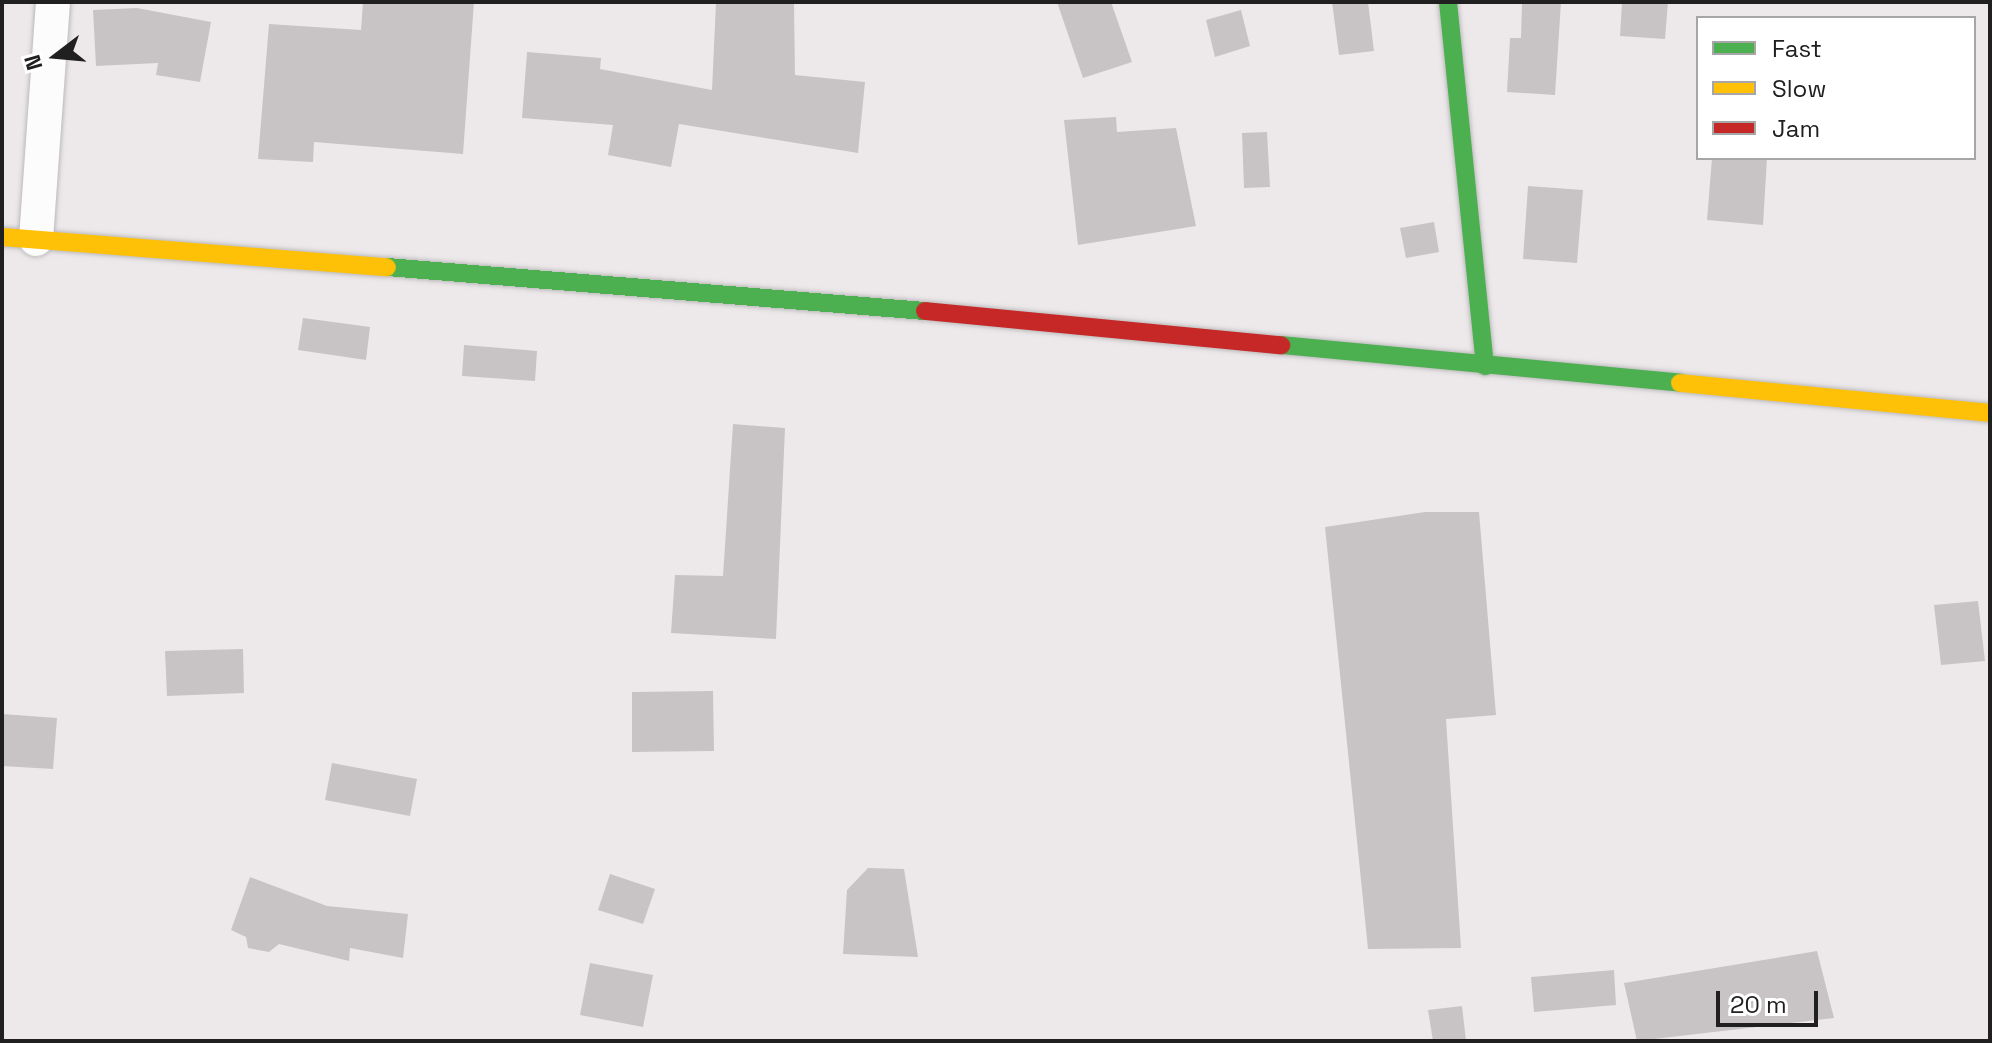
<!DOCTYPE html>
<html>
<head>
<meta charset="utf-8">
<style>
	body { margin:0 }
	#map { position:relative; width:1992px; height:1043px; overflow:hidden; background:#ede9eb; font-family:"Space Grotesk",sans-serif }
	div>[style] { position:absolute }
	.building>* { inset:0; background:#c8c4c6 }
	.roads { filter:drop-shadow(0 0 2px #bcbabb) drop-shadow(0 0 2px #bcbabb) }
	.street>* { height:34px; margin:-17px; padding:0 17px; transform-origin:17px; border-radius:17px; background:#fcfcfc }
	.fast>* { height:18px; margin:-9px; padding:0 9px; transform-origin:9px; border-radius:9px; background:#4caf50 }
	.slow>* { height:18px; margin:-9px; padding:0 9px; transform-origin:9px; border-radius:9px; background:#ffc107 }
	.jam>* { height:18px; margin:-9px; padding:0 9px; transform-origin:9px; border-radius:9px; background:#c62828 }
	span { translate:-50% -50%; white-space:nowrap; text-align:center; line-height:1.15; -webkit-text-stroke:8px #fff; paint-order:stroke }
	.frame { position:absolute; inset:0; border:4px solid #202020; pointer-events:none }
	.legend { position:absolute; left:1696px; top:16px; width:280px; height:144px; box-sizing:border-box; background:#fff; border:2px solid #a6a6a6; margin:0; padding:10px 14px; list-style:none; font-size:24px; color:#202020 }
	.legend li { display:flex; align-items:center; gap:16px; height:40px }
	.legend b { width:40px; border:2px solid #a6a6a6 }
	.north { position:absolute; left:16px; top:16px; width:80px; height:80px; -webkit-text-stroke:6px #fff; paint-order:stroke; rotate:254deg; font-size:22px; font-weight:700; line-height:32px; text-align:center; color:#202020 }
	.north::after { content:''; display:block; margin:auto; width:28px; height:36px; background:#202020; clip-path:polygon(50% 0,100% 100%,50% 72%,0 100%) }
	.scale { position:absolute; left:1716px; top:991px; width:102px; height:36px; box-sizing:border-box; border:4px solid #202020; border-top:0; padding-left:10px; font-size:24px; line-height:28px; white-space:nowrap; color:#202020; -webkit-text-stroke:6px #fff; paint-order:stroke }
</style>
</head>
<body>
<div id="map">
	<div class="building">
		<div style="clip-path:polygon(363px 2px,474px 2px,463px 154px,314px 142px,313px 162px,258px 159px,269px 24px,361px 30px)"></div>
		<div style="clip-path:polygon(716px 2px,794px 2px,795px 75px,865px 82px,858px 153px,679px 124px,671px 167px,608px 155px,613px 125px,522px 118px,527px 52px,601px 58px,600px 69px,712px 90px)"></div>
		<div style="clip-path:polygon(1057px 2px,1111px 2px,1132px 62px,1083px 78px)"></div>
		<div style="clip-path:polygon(1332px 2px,1368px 2px,1374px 51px,1339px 55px)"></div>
		<div style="clip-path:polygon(1522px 2px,1561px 2px,1555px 95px,1507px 92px,1510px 38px,1521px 38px)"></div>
		<div style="clip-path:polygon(1622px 2px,1668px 2px,1665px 39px,1620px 36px)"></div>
		<div style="clip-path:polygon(137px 8px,211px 22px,200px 82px,156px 75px,158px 63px,96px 66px,93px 10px)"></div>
		<div style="clip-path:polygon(1241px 10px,1250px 46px,1215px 57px,1206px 20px)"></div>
		<div style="clip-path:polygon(1116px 117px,1117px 132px,1176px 128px,1196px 226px,1078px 245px,1064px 120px)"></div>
		<div style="clip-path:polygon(1267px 132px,1270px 187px,1244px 188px,1242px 133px)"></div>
		<div style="clip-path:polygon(1712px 158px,1767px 158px,1763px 225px,1707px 220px)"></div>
		<div style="clip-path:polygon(1528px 186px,1583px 190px,1577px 263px,1523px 259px)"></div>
		<div style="clip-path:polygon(1434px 222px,1439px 252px,1406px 258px,1400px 228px)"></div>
		<div style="clip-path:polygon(303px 318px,370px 327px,366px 360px,298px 350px)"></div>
		<div style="clip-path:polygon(464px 345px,537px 351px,535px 381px,462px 376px)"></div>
		<div style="clip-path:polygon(733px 424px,785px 428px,776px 639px,671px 633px,675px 575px,723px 576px)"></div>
		<div style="clip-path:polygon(1425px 512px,1479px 512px,1496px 715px,1446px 719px,1461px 948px,1368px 949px,1325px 527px)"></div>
		<div style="clip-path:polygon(1978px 601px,1985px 661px,1941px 665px,1934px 605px)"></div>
		<div style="clip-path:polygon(243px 649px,244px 693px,167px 696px,165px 651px)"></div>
		<div style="clip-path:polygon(713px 691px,714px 751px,632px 752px,632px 692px)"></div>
		<div style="clip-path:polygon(2px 714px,57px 718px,53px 769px,2px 766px)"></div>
		<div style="clip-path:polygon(332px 763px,417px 779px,410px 816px,325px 800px)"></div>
		<div style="clip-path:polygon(868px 868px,904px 869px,918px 957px,843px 954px,847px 890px)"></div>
		<div style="clip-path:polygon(610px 874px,655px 889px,643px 924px,598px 910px)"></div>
		<div style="clip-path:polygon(250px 877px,327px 906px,408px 914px,403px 958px,350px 948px,349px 961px,279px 944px,269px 952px,248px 948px,246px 937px,231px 930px)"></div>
		<div style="clip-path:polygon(1817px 951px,1834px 1018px,1637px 1041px,1624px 983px)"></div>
		<div style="clip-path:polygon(590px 963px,653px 975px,643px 1027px,580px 1015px)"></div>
		<div style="clip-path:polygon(1614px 970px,1616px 1005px,1534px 1012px,1531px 977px)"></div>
		<div style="clip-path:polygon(1462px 1006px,1466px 1041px,1433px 1041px,1428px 1010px)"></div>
	</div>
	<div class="roads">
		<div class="street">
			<div style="left:36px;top:239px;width:238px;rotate:-85.9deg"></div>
		</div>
		<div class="fast">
			<div style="left:1448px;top:2px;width:366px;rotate:84.2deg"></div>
			<div style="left:387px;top:267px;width:540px;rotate:4.68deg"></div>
			<div style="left:1281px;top:345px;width:401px;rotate:5.4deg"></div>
		</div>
		<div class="slow">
			<div style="left:2px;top:237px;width:386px;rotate:4.5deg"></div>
			<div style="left:1680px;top:383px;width:311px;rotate:5.5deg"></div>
		</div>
		<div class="jam">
			<div style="left:925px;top:311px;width:358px;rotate:5.5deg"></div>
		</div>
	</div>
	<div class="frame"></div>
	<ul class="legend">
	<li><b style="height:10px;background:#4caf50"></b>Fast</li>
	<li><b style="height:10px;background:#ffc107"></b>Slow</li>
	<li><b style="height:10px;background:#c62828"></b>Jam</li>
	</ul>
	<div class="north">N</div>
	<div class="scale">20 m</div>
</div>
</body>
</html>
